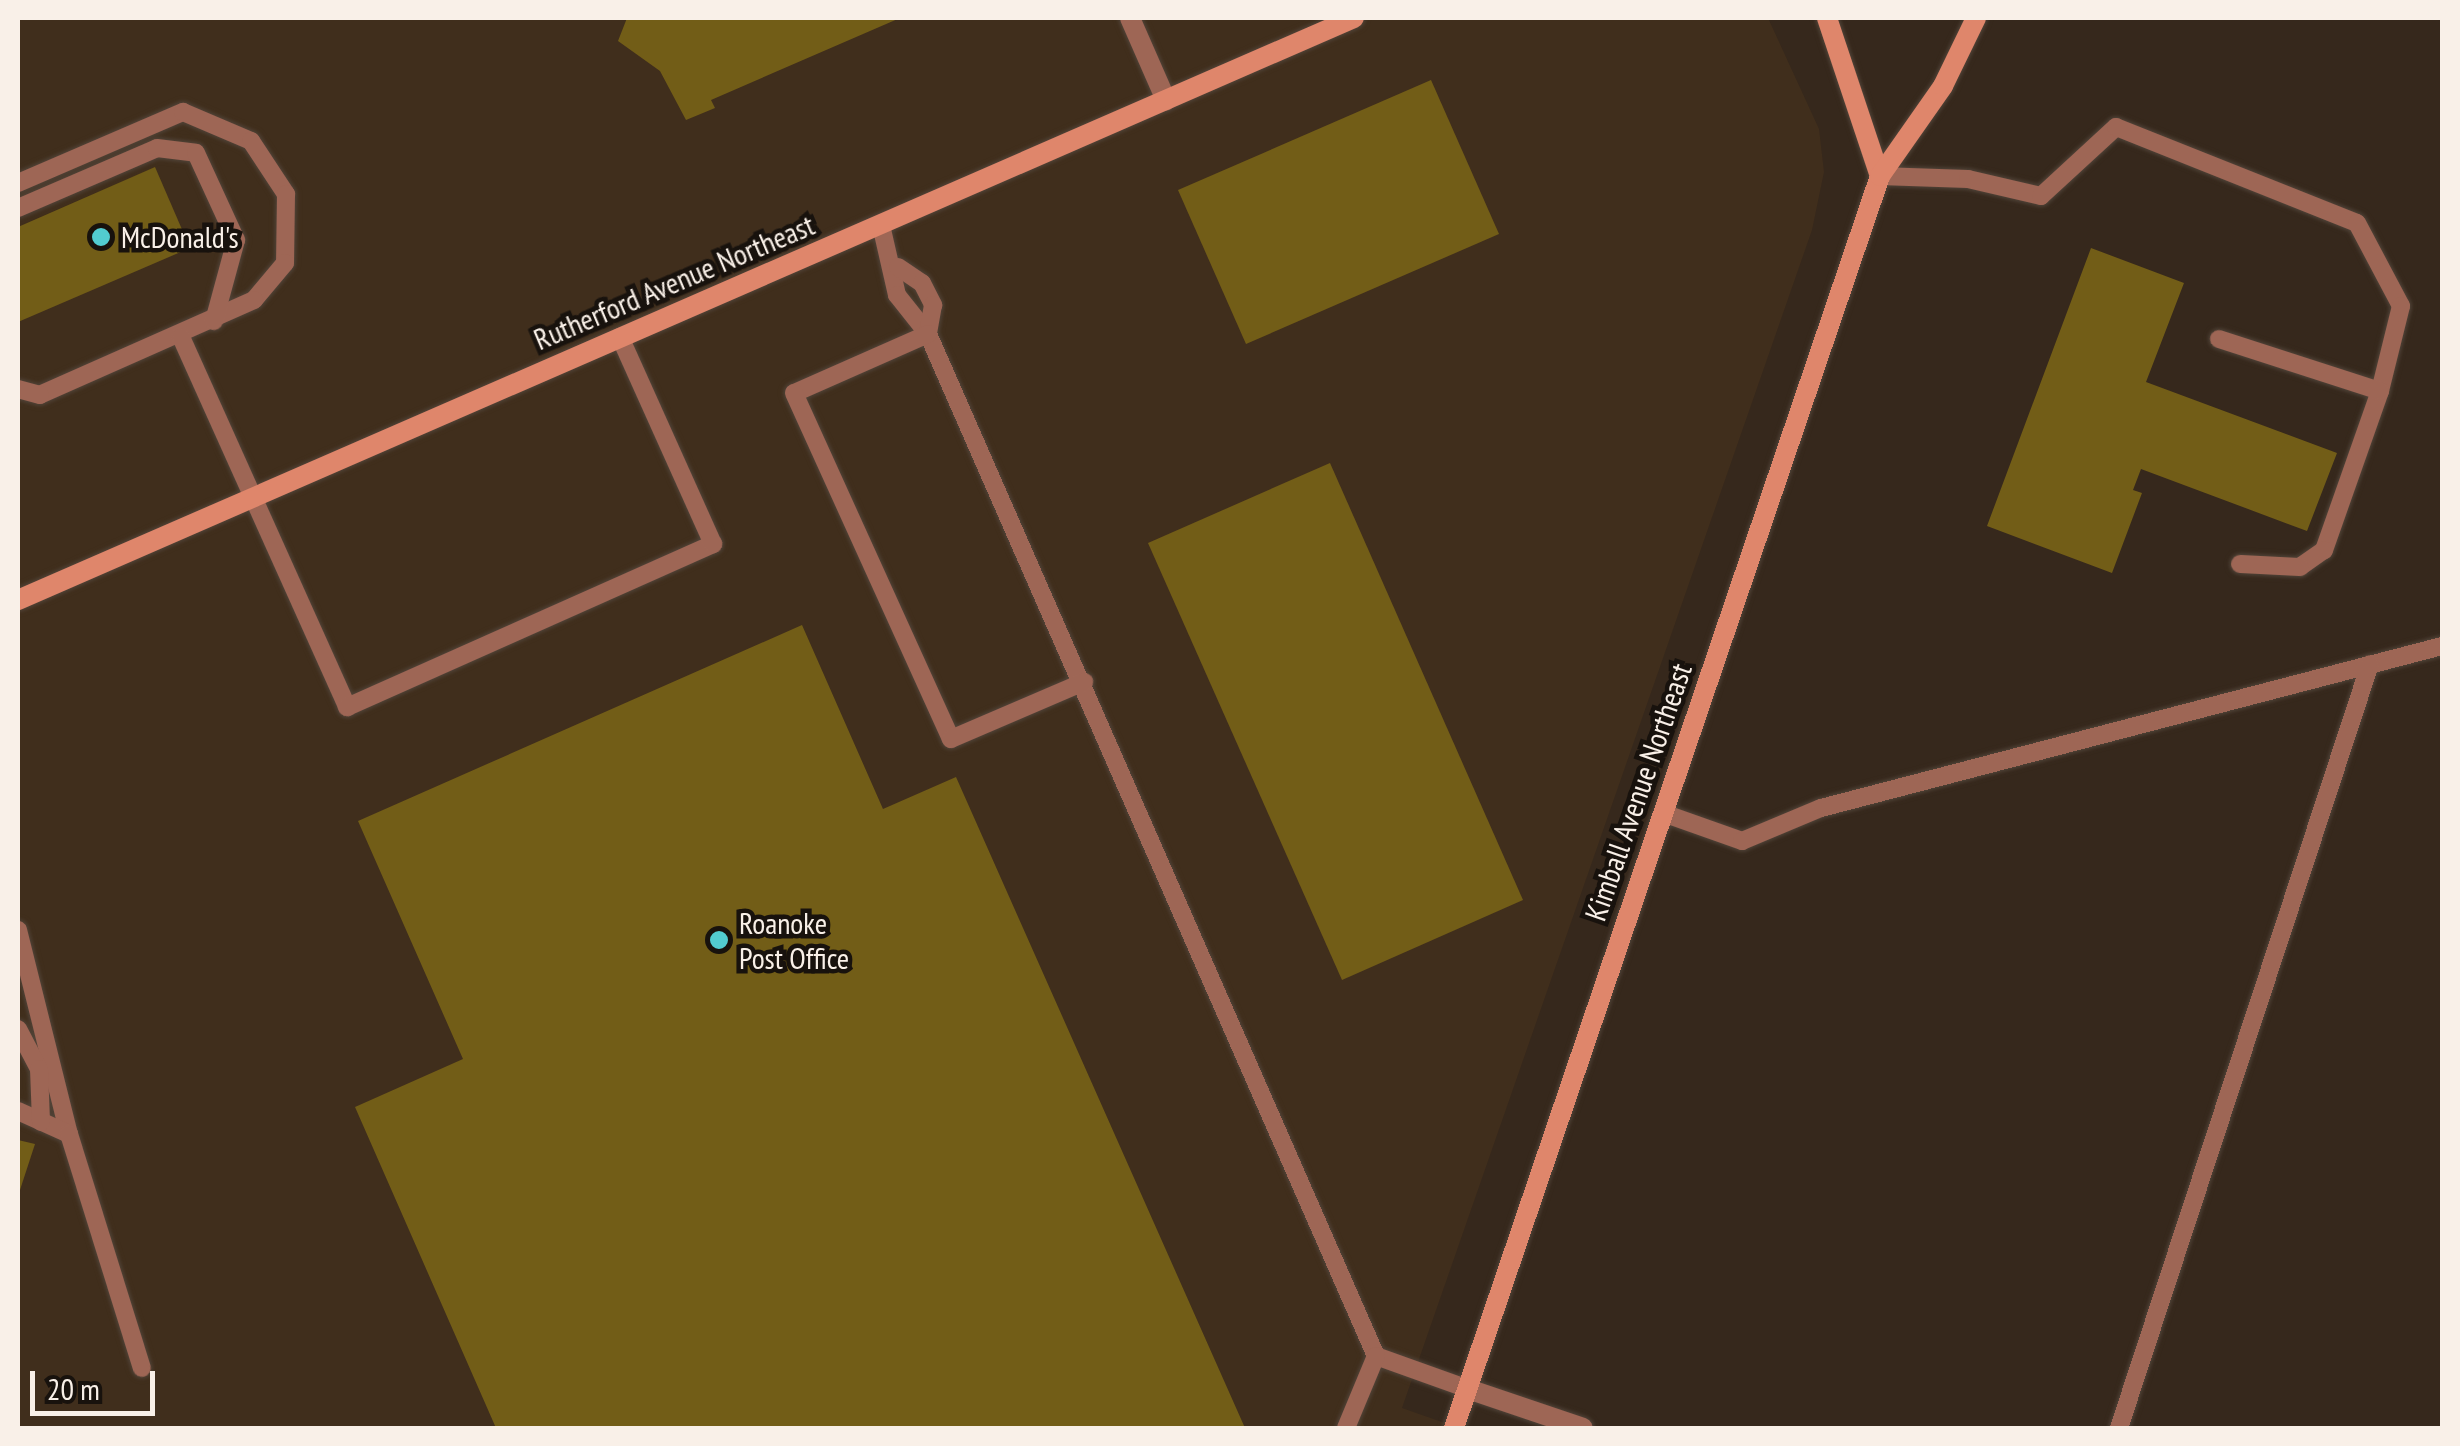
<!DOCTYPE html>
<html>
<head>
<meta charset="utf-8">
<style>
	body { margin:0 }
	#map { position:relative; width:2460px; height:1446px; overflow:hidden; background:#36281c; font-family:"PT Sans Narrow",sans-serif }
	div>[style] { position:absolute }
	.built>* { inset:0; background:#402e1c }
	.building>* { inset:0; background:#725d17 }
	.roads { filter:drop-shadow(0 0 2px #514439) drop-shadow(0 0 2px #514439) }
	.lane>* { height:18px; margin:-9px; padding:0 9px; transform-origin:9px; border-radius:9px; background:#9e6655 }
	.street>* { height:20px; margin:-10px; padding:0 10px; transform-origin:10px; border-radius:10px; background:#9e6655 }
	.secondary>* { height:20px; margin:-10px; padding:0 10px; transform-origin:10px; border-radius:10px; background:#df866b }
	.dots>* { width:28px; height:28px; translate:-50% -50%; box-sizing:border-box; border:5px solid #18120d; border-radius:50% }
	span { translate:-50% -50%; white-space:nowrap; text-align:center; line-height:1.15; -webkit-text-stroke:9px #18120d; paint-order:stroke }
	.poi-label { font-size:30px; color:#f9f0e8 }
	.left { translate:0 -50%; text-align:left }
	.street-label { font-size:30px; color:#f9f0e8 }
	.frame { position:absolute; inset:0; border:20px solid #f9f0e8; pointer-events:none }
	.scale { position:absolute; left:30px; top:1371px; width:125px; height:45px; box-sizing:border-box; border:5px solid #f9f0e8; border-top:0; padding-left:12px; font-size:30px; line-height:35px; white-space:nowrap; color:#f9f0e8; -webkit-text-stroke:8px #18120d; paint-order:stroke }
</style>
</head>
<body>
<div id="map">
	<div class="built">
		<div style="clip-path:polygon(18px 18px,1768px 18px,1819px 129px,1824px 172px,1812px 230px,1402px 1408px,1459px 1428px,18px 1428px)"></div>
	</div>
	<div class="building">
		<div style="clip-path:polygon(627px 18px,900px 18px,711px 100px,715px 108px,686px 120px,660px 71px,618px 41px)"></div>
		<div style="clip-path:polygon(1431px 80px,1499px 234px,1246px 344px,1178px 190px)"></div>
		<div style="clip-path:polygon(155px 167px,190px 248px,18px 322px,18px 227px)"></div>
		<div style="clip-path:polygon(2091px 248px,2184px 283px,2146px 382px,2337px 453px,2307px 531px,2141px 469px,2133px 490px,2142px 493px,2112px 573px,1987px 526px)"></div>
		<div style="clip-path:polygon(1330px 463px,1523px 900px,1342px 980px,1148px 543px)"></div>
		<div style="clip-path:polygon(802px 625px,883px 809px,956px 777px,1245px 1428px,496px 1428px,355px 1107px,463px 1059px,358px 821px)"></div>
		<div style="clip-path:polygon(18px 1140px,35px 1144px,18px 1196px)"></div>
	</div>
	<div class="roads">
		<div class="lane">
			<div style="left:1880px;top:176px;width:88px;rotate:2deg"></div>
			<div style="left:1968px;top:179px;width:75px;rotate:13.1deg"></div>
			<div style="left:2041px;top:196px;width:102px;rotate:-42.6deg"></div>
			<div style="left:2116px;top:127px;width:259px;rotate:21.7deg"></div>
			<div style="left:2357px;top:223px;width:94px;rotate:62.1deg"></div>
			<div style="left:2401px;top:306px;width:88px;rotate:103.9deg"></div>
			<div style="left:2380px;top:391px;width:169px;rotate:109.4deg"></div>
			<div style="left:2324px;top:550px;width:29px;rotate:145deg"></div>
			<div style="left:2300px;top:567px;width:60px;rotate:-177.1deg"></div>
			<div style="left:18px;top:183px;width:180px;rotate:-23.3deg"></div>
			<div style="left:183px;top:112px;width:74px;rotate:23.1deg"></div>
			<div style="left:251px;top:141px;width:64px;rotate:56.6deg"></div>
			<div style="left:286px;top:194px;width:69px;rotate:90.8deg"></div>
			<div style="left:285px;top:263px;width:48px;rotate:130deg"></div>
			<div style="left:254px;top:300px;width:234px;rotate:156.1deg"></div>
			<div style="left:40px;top:395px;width:23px;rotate:-165deg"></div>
			<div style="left:18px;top:208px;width:151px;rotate:-23.3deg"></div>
			<div style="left:157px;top:148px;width:39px;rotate:7deg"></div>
			<div style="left:196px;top:153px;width:96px;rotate:65.3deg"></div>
			<div style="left:236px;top:240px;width:84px;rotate:105.2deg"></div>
			<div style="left:881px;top:225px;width:72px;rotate:77.1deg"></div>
			<div style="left:897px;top:295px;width:50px;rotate:51.5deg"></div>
			<div style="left:928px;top:334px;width:1116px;rotate:66.33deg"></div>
			<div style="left:1376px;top:1356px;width:98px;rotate:19.7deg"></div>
			<div style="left:898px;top:267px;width:29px;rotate:34deg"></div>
			<div style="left:922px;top:283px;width:25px;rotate:63deg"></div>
			<div style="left:933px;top:305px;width:29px;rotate:100deg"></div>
			<div style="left:928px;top:334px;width:146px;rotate:156.2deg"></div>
			<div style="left:794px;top:393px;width:380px;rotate:65.6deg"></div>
			<div style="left:951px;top:739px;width:145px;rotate:-23.2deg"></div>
			<div style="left:181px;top:337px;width:406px;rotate:65.8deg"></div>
			<div style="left:347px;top:707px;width:401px;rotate:-24deg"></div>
			<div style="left:713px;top:544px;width:227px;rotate:-114.2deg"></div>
			<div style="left:2219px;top:339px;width:169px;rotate:17.9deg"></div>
			<div style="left:1663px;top:813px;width:84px;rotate:19.5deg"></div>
			<div style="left:1742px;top:841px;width:86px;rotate:-22.7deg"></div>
			<div style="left:1821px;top:808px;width:642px;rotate:-14.62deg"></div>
			<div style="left:18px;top:930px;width:210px;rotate:76deg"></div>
			<div style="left:69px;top:1134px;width:56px;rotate:-155.7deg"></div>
			<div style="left:18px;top:1029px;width:45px;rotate:62.3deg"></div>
			<div style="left:39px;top:1069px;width:53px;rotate:87.8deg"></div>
			<div style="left:69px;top:1134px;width:245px;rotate:72.7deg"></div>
			<div style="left:1346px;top:1428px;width:78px;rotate:-67.4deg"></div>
			<div style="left:2119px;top:1428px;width:804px;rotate:-71.81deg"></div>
		</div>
		<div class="street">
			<div style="left:1130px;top:18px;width:90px;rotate:66.3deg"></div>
			<div style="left:1468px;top:1389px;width:121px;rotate:18.7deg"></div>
		</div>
		<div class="secondary">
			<div style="left:1827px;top:18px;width:167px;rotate:71.5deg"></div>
			<div style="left:18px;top:600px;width:1457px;rotate:-23.54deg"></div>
			<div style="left:1454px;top:1428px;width:1322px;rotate:-71.21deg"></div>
			<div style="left:1880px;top:176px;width:110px;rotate:-55deg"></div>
			<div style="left:1943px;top:86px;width:76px;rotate:-64.1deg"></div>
		</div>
	</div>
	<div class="dots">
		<div style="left:101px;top:237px;background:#52ccd0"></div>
		<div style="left:719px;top:940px;background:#52ccd0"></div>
	</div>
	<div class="poi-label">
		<span class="left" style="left:121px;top:237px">McDonald's</span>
		<span class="left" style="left:739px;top:940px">Roanoke<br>Post Office</span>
	</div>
	<div class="street-label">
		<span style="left:674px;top:282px;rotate:-23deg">Rutherford Avenue Northeast</span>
		<span style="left:1638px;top:792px;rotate:-71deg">Kimball Avenue Northeast</span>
	</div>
	<div class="frame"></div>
	<div class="scale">20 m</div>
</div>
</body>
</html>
